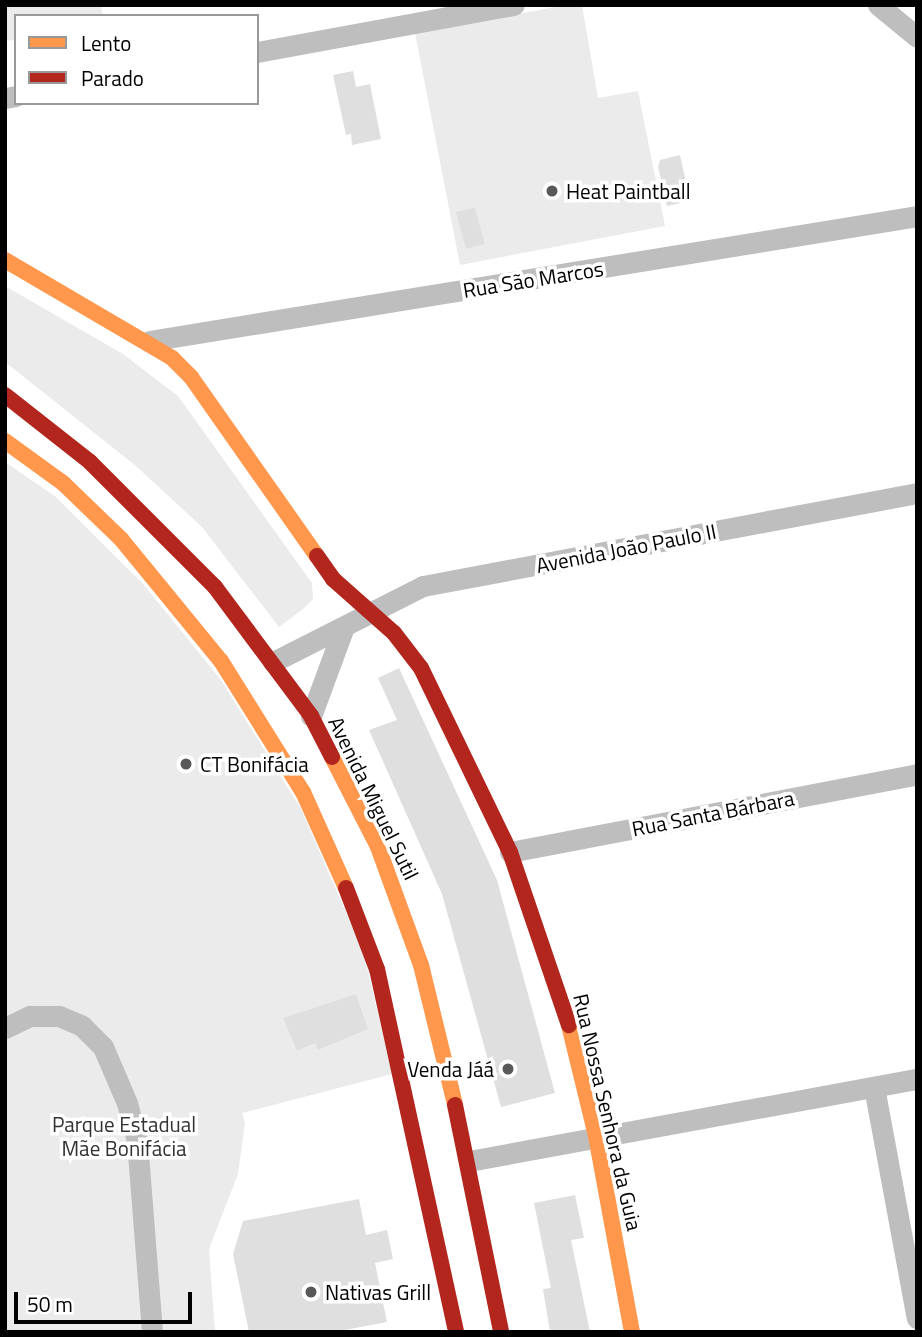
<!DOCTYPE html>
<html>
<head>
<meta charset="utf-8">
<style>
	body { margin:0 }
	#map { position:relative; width:922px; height:1337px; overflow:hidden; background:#fff; font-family:"Titillium Web",sans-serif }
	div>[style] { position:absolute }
	.green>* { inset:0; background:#ebebeb }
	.building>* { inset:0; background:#dfdfdf }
	.street>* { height:21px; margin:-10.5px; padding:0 10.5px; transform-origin:10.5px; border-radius:10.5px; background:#bebebe }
	.slow>* { height:16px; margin:-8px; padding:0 8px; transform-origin:8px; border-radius:8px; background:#ff974d }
	.jam>* { height:16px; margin:-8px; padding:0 8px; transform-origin:8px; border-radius:8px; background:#b3261e }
	.dots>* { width:19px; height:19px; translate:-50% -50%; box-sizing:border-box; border:4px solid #fff; border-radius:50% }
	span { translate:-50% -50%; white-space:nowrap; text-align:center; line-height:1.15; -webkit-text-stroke:7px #fff; paint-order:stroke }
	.poi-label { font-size:21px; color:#000 }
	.left { translate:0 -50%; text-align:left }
	.right { translate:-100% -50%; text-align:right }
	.street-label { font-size:21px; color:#000 }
	.park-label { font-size:21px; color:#323232 }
	.frame { position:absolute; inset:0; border:7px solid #000; pointer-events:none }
	.legend { position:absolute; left:14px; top:14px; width:245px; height:91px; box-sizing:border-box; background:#fff; border:2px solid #999; margin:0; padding:9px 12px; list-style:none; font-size:21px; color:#000 }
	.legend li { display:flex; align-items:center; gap:14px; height:35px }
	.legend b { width:35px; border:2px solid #999 }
	.scale { position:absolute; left:14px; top:1292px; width:178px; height:32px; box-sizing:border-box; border:4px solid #000; border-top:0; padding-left:9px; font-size:21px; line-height:24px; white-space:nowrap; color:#000; -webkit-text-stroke:5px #fff; paint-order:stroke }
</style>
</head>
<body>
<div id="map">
	<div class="green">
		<div style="clip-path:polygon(5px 5px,101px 5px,103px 16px,16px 16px,16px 40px,5px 41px)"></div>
		<div style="clip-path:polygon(566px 5px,582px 5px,598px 98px,638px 91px,665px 226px,460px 265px,415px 33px)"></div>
		<div style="clip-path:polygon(5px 286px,123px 354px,178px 396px,312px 583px,313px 599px,303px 609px,279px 627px,202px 527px,136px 466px,5px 362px)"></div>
		<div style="clip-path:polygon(5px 462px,56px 497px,144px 585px,221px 680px,301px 809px,364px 954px,392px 1074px,242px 1113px,245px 1123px,238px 1174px,209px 1249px,215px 1332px,5px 1332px)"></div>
	</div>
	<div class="building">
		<div style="clip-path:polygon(353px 71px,356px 87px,370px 84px,381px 139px,352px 145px,351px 134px,346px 135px,333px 75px)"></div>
		<div style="clip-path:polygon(680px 155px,690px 201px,667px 206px,658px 167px,660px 160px)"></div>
		<div style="clip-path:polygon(475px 208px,485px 244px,466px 249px,456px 212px)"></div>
		<div style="clip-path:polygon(399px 668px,497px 880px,555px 1093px,501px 1107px,442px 894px,369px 730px,397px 720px,378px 678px)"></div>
		<div style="clip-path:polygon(356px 994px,368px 1029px,318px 1050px,315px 1043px,297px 1051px,283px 1018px)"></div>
		<div style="clip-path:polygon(575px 1195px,584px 1238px,571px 1240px,590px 1332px,550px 1332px,543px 1289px,551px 1288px,534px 1203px)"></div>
		<div style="clip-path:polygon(359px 1199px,366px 1235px,387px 1230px,393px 1259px,375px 1263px,387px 1322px,334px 1332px,249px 1332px,233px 1254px,243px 1221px)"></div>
	</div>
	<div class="street">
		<div style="left:878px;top:5px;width:50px;rotate:39.4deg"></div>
		<div style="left:257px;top:52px;width:261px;rotate:-10.4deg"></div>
		<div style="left:5px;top:98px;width:11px;rotate:-10deg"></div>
		<div style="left:149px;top:341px;width:778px;rotate:-9.24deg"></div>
		<div style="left:273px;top:662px;width:168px;rotate:-26.9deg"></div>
		<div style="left:423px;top:586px;width:503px;rotate:-10.66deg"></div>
		<div style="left:311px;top:716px;width:95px;rotate:-69.7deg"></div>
		<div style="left:510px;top:852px;width:414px;rotate:-10.8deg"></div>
		<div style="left:5px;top:1028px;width:28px;rotate:-26deg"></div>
		<div style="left:30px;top:1016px;width:29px"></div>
		<div style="left:59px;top:1016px;width:25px;rotate:23deg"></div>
		<div style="left:82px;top:1026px;width:30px;rotate:45deg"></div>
		<div style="left:103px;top:1047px;width:61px;rotate:66.8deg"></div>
		<div style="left:127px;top:1103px;width:39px;rotate:75deg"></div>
		<div style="left:137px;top:1141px;width:192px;rotate:85.5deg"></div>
		<div style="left:874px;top:1087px;width:235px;rotate:79.5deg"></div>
		<div style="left:469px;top:1161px;width:455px;rotate:-10.4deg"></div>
	</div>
	<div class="slow">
		<div style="left:5px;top:260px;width:194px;rotate:30.4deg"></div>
		<div style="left:172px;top:358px;width:27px;rotate:45deg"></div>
		<div style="left:191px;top:377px;width:219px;rotate:54.9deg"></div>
		<div style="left:5px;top:441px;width:72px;rotate:35.9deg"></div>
		<div style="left:63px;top:483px;width:81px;rotate:44deg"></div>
		<div style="left:121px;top:539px;width:158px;rotate:50.7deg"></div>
		<div style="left:221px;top:661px;width:155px;rotate:58deg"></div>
		<div style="left:303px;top:792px;width:105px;rotate:65.9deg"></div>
		<div style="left:332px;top:757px;width:101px;rotate:62.9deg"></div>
		<div style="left:378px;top:847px;width:126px;rotate:70deg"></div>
		<div style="left:421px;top:965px;width:144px;rotate:76.3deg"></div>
		<div style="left:569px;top:1025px;width:114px;rotate:76.3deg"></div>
		<div style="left:596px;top:1136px;width:199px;rotate:79.6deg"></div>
	</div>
	<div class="jam">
		<div style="left:5px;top:395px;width:108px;rotate:38.2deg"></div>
		<div style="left:90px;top:462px;width:177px;rotate:45deg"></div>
		<div style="left:215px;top:587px;width:161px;rotate:53.3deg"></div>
		<div style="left:311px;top:716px;width:46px;rotate:62.9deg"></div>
		<div style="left:317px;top:556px;width:28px;rotate:55deg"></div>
		<div style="left:333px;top:579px;width:81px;rotate:41.5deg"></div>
		<div style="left:394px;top:633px;width:44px;rotate:52.4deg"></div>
		<div style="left:421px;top:668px;width:204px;rotate:64.2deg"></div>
		<div style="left:510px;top:852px;width:183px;rotate:71.2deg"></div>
		<div style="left:346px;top:888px;width:87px;rotate:69.1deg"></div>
		<div style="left:377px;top:969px;width:371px;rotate:77.7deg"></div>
		<div style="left:455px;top:1105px;width:232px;rotate:78.5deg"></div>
	</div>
	<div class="dots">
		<div style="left:552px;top:191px;background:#595959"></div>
		<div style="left:186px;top:764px;background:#595959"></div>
		<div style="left:508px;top:1069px;background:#595959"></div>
		<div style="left:311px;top:1292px;background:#595959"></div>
	</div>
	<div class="poi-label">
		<span class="left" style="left:566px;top:191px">Heat Paintball</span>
		<span class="left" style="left:200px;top:764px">CT Bonifácia</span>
		<span class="right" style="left:494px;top:1069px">Venda Jáá</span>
		<span class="left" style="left:325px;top:1292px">Nativas Grill</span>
	</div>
	<div class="street-label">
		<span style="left:533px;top:279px;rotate:-9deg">Rua São Marcos</span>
		<span style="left:626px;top:548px;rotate:-11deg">Avenida João Paulo II</span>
		<span style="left:374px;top:798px;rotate:64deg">Avenida Miguel Sutil</span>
		<span style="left:713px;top:813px;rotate:-11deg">Rua Santa Bárbara</span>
		<span style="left:608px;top:1112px;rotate:77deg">Rua Nossa Senhora da Guia</span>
	</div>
	<div class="park-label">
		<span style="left:124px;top:1136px">Parque Estadual<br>Mãe Bonifácia</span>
	</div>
	<div class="frame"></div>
	<ul class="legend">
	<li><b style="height:9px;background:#ff974d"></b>Lento</li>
	<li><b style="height:9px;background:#b3261e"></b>Parado</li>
	</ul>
	<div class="scale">50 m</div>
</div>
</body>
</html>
